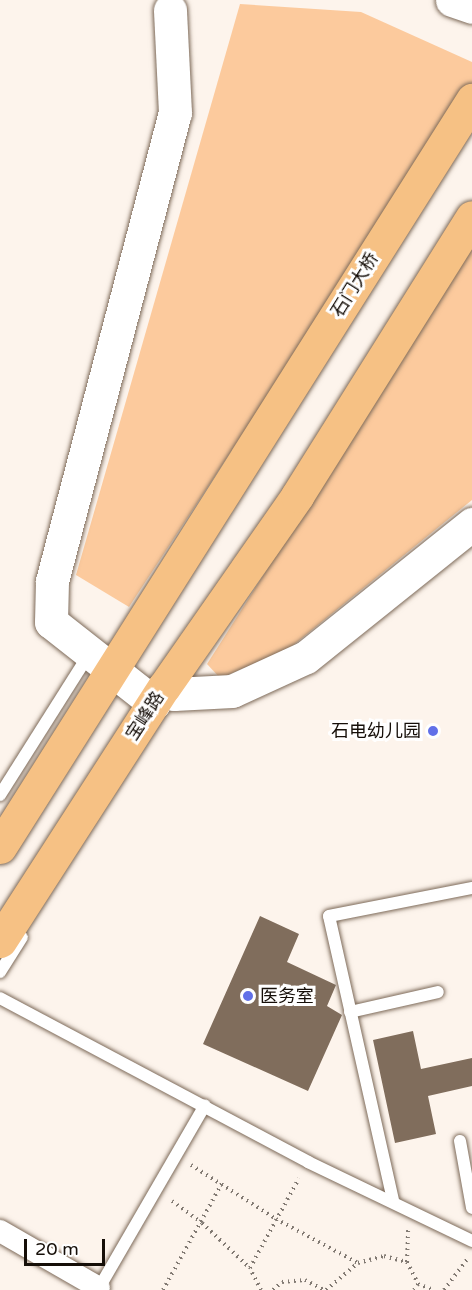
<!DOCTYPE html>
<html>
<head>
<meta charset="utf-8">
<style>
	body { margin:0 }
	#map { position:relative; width:472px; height:1290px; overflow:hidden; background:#fdf4ec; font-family:"Varela Round","Noto Sans SC",sans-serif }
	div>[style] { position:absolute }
	.green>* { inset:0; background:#fcca9d }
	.building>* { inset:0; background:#806d5c }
	.path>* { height:4px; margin-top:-2px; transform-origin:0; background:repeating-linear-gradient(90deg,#817972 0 1.5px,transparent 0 6px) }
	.roads { filter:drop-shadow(0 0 2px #7d6a59) drop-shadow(0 0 2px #7d6a59) }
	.lane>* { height:12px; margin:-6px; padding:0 6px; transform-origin:6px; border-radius:6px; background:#fff }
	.street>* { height:22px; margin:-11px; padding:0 11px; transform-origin:11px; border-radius:11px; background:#fff }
	.secondary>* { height:33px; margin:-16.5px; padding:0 16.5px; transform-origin:16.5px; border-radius:16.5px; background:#fff }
	.primary>* { height:33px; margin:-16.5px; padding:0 16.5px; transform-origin:16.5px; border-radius:16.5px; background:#f6c184 }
	.dots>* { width:16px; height:16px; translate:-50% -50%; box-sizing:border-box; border:3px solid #fff; border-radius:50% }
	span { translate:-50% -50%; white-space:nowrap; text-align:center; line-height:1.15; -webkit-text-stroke:6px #fff; paint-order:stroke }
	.street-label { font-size:18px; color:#150e08 }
	.poi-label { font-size:18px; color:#150e08 }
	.right { translate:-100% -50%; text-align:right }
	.left { translate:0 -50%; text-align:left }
	.scale { position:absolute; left:24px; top:1239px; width:81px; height:27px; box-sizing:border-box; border:3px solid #150e08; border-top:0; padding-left:8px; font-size:18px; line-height:21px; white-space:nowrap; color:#150e08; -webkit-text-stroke:4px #fff; paint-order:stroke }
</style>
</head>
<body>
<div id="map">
	<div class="green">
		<div style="clip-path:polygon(240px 4px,361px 12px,472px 62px,472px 84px,129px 607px,76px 575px)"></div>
		<div style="clip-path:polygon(472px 247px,472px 500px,286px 651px,220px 678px,207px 664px)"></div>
	</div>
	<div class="building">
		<div style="clip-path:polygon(260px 916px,299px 934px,287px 962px,336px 985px,327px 1006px,342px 1015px,308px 1091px,203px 1044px)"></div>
		<div style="clip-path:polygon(413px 1031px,421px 1069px,472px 1058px,472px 1086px,428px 1096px,436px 1134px,395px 1143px,373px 1040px)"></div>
	</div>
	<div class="path">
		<div style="left:191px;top:1165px;width:101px;rotate:32.4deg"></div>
		<div style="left:276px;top:1219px;width:93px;rotate:28.2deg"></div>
		<div style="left:172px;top:1201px;width:37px;rotate:36deg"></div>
		<div style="left:202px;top:1223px;width:66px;rotate:43.2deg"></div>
		<div style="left:407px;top:1262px;width:32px;rotate:-88deg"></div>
		<div style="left:418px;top:1284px;width:17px;rotate:21deg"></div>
		<div style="left:163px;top:1290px;width:122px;rotate:-61.1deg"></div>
		<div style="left:261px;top:1290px;width:25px;rotate:-117deg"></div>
		<div style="left:250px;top:1268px;width:102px;rotate:-61.4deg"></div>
		<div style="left:273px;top:1290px;width:12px;rotate:-42deg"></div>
		<div style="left:282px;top:1282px;width:23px;rotate:-5deg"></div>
		<div style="left:305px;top:1280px;width:21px;rotate:28deg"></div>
		<div style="left:326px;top:1290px;width:42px;rotate:-40.2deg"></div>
		<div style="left:358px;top:1263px;width:27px;rotate:-15deg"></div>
		<div style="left:384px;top:1256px;width:24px;rotate:15deg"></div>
		<div style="left:407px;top:1262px;width:25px;rotate:63deg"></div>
		<div style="left:418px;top:1284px;width:7px;rotate:124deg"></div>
		<div style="left:444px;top:1290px;width:38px;rotate:-53deg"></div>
	</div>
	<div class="roads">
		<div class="lane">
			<div style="left:0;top:795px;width:167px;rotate:-57.7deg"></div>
			<div style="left:0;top:972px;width:41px;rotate:-57.8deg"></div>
			<div style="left:0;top:998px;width:349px;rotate:28deg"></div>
			<div style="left:308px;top:1162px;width:182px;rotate:25.7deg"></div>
			<div style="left:350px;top:1012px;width:90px;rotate:-12.8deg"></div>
			<div style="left:460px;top:1141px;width:68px;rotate:79.8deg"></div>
			<div style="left:393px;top:1200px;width:291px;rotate:-102.7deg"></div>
			<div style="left:329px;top:916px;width:146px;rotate:-11.1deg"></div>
			<div style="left:99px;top:1288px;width:211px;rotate:-59.9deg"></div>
		</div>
		<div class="street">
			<div style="left:0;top:1231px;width:114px;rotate:29.9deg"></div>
		</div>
		<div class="secondary">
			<div style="left:452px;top:0;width:21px;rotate:19deg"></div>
			<div style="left:164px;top:687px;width:12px;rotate:35deg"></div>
			<div style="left:174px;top:694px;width:58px;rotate:-3deg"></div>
			<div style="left:232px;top:691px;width:81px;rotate:-24.7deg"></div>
			<div style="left:306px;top:657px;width:213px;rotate:-38.7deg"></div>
			<div style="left:154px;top:703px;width:131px;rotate:-141.8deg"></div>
			<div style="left:51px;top:622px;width:41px;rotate:-88.6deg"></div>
			<div style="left:52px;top:581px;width:484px;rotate:-75.3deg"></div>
			<div style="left:175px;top:113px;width:103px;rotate:-92.8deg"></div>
		</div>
		<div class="primary">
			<div style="left:0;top:847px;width:884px;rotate:-57.71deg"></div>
			<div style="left:0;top:941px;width:302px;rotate:-57.2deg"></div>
			<div style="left:164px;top:687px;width:233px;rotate:-55.1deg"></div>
			<div style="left:297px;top:496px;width:329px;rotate:-57.9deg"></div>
		</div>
	</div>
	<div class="dots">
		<div style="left:433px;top:731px;background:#6270e8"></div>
		<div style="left:248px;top:996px;background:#6270e8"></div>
	</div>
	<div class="street-label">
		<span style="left:355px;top:285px;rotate:-58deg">石门大桥</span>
		<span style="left:145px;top:716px;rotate:-57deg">宝峰路</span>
	</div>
	<div class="poi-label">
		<span class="right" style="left:421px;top:731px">石电幼儿园</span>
		<span class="left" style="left:260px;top:996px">医务室</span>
	</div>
	<div class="scale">20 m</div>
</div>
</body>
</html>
